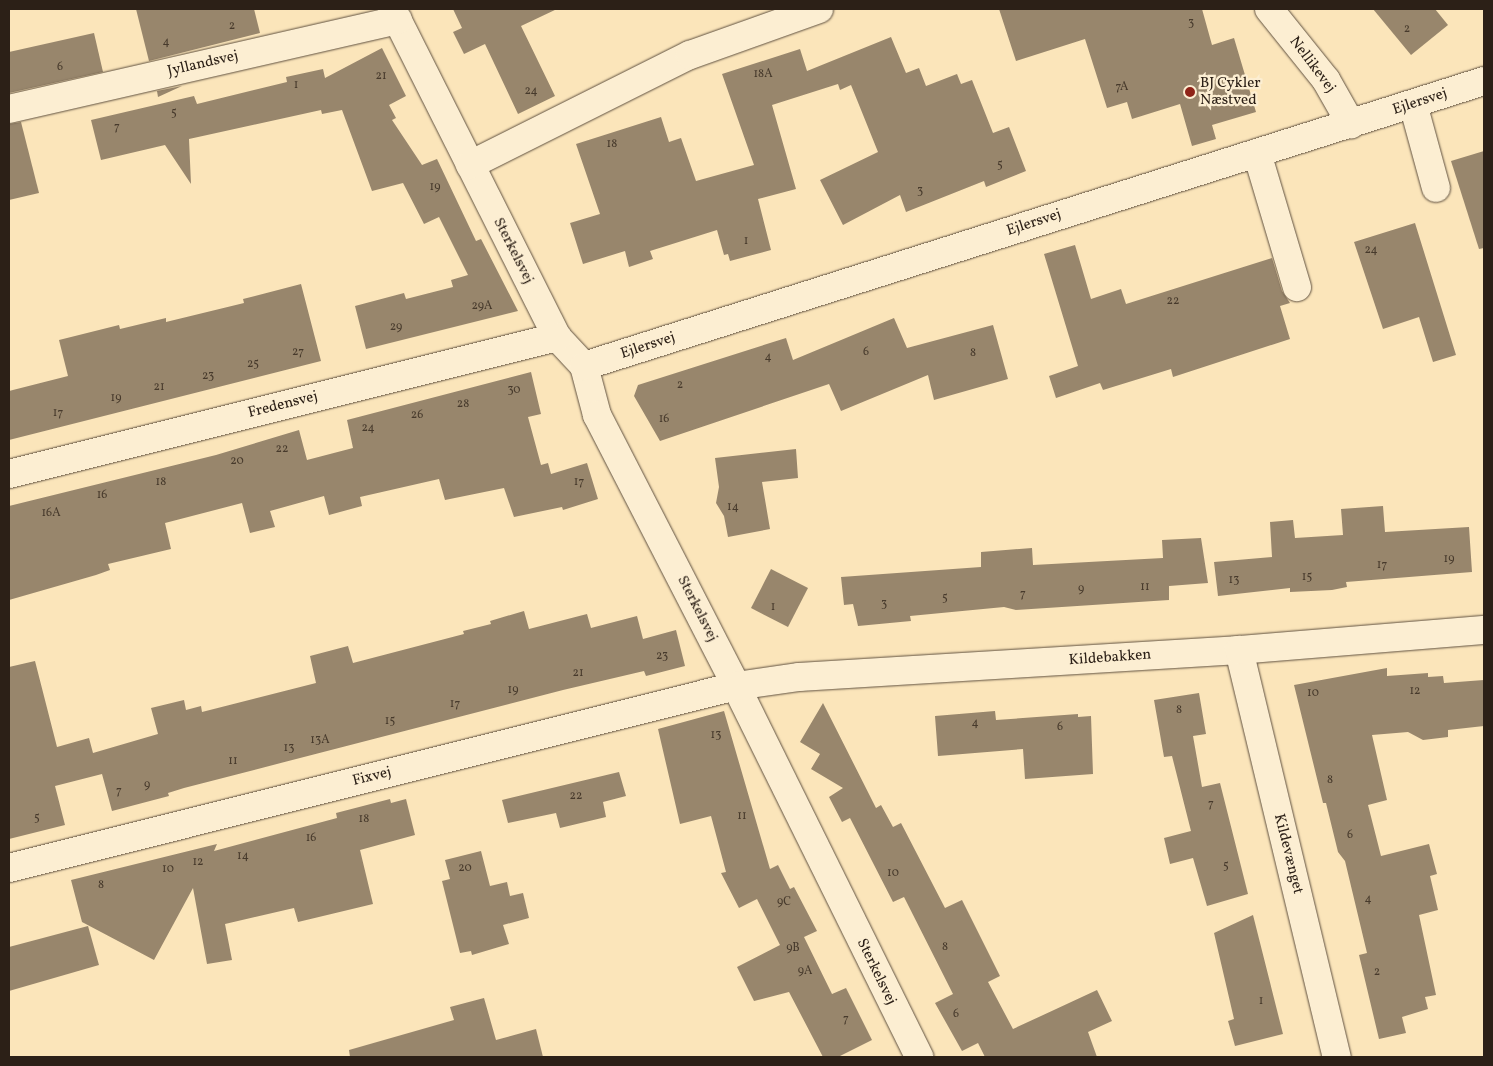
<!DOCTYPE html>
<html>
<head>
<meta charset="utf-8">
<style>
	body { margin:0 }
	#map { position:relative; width:1493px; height:1066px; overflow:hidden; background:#fbe5ba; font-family:Vollkorn,serif }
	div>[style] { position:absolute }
	.building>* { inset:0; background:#98866c }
	.roads { filter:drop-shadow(0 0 1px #605140) drop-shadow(0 0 1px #605140) }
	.minor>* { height:28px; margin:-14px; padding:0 14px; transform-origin:14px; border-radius:14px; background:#fceed2 }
	.dots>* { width:14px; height:14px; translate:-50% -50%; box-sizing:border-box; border:2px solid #fceed2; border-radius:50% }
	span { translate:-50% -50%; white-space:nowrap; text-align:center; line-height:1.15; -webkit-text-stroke:4.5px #fceed2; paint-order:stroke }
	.number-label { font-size:12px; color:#473a2c }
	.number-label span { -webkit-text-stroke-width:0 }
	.street-label { font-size:15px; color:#2c2017 }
	.poi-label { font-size:15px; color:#2c2017 }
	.left { translate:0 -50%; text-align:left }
	.frame { position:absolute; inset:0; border:10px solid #2c2017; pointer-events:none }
</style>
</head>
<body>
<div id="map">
	<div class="building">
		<div style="clip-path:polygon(136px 9px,254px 9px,260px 33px,149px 61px)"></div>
		<div style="clip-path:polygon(453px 9px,557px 9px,521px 26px,555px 96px,518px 114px,485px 44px,464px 54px,453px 32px,462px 28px)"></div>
		<div style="clip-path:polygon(999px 9px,1202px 9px,1212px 45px,1234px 38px,1256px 112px,1212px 125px,1216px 139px,1192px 146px,1180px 104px,1132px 119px,1127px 102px,1107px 108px,1085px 39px,1016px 61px)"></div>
		<div style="clip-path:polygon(1373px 9px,1435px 9px,1448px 25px,1411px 55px)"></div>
		<div style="clip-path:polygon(94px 33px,103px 72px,9px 93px,9px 52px)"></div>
		<div style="clip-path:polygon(891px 37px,906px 73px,919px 68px,926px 86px,957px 74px,961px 84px,972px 80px,993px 133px,1009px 127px,1026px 171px,986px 187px,984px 181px,906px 212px,900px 195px,843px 225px,820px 180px,878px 152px,851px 85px,840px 90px,838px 84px,772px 105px,796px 189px,758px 199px,771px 250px,730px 261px,728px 254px,724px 255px,717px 230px,650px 251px,653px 259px,629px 267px,625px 251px,583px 264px,570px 223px,600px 214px,576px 144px,661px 117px,669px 142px,681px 138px,696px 181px,754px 165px,722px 74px,800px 49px,807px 71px)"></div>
		<div style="clip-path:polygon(382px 48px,406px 96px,389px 105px,396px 118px,392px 120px,422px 165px,437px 159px,476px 241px,481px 239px,518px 311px,366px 349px,355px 306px,404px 293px,406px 299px,453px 287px,451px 280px,468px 275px,439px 217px,424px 224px,403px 183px,372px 191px,342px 110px,322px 114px,321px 110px,189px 139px,191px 184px,165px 145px,101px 160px,91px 120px,194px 96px,197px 104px,287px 82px,286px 77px,323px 69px,325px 78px)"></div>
		<div style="clip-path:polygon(182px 86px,158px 97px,157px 91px)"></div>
		<div style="clip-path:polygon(21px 122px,39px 193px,9px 200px,9px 124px)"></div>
		<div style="clip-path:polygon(1484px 151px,1484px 248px,1479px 249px,1451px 161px)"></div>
		<div style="clip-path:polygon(1415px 223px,1456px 355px,1433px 362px,1419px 317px,1383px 329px,1354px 242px)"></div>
		<div style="clip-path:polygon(1075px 245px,1091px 299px,1121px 289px,1126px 304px,1272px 258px,1282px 291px,1290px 303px,1280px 306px,1290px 339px,1173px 377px,1171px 369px,1103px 390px,1100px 383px,1056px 398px,1049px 376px,1078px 366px,1044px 254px)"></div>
		<div style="clip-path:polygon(301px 284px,321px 361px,9px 440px,9px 391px,68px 376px,59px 340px,119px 325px,120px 329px,166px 318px,166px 322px,244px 303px,243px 299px)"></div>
		<div style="clip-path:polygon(894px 318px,907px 348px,993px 325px,1008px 379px,934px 400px,928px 375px,841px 411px,829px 384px,660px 441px,634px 396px,638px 385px,786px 338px,793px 360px)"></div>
		<div style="clip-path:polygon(531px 372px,541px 414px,528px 417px,541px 465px,548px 463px,551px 474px,587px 463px,598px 499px,563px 510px,562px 507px,514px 517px,504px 488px,445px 500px,439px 479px,360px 497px,362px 506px,329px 515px,324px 496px,270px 511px,275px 527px,250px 533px,242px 503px,165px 523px,171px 549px,108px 564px,110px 570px,96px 575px,9px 600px,9px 506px,216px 455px,299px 430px,307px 460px,353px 448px,347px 420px)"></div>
		<div style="clip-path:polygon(796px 449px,798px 478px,762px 482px,770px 529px,728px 537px,724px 516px,716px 503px,719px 487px,715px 458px)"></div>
		<div style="clip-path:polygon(1383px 506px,1385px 532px,1469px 527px,1472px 572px,1346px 582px,1347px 587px,1332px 590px,1290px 592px,1290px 588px,1218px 596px,1214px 562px,1272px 557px,1270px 522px,1293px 520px,1295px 538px,1343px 535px,1341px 509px)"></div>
		<div style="clip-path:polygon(1201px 538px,1208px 583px,1169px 586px,1169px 600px,1016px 610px,1004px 607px,910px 616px,911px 621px,858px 626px,853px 604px,844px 605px,841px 577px,981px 567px,981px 552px,1032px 548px,1033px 565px,1163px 558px,1162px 540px)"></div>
		<div style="clip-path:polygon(771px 569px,808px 588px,788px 627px,751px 608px)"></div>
		<div style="clip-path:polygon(524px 611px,529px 629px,587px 614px,591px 628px,637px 616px,643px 639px,676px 630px,685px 666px,646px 676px,644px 671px,563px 690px,184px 788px,168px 793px,169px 796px,112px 811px,102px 774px,55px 786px,65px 825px,9px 839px,9px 667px,35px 661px,57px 747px,89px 738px,93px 753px,158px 734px,151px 708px,184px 700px,186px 710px,201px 706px,202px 712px,316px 683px,310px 656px,348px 646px,353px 663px,464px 634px,463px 631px,491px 624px,490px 621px)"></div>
		<div style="clip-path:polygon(1387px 668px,1387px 676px,1428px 673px,1428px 677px,1443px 676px,1444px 683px,1484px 680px,1484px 726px,1448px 730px,1448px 737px,1423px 740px,1408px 732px,1372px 735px,1387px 800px,1368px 805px,1381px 856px,1429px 844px,1437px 874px,1430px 876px,1438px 910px,1419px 915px,1436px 995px,1425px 997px,1428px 1009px,1402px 1017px,1406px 1033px,1379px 1039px,1359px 955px,1367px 953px,1345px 861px,1338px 852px,1326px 803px,1323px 803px,1294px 685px)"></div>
		<div style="clip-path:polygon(1199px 693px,1206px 734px,1193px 736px,1202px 787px,1220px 783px,1248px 894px,1207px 906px,1193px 858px,1170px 864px,1164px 838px,1191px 831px,1172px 756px,1164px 757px,1154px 700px)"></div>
		<div style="clip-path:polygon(823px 703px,876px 808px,881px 805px,893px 827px,901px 823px,945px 908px,962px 900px,1000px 976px,988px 982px,1013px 1029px,1097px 990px,1112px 1021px,1088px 1032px,1097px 1057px,985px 1057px,978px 1043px,962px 1051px,935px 1003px,953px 994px,904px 897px,893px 902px,850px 818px,842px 822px,829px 797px,843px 788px,811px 769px,820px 754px,800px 742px)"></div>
		<div style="clip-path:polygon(724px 711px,770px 869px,778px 865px,790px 889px,794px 887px,817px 931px,804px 937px,832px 994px,846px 988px,872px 1040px,838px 1057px,823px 1057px,789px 992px,754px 1001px,737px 967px,780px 945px,757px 899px,739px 908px,721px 873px,726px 872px,711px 816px,680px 824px,658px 729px)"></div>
		<div style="clip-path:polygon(995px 711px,996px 720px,1078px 714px,1078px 717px,1091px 716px,1093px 774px,1025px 779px,1023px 749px,938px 756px,935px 716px)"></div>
		<div style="clip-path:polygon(619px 772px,626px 796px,603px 802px,606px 817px,560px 828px,556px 813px,508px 823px,502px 800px)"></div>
		<div style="clip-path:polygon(390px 799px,391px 803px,406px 799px,415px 835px,360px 850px,373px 904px,298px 922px,294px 908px,225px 924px,232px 960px,207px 964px,193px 888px,154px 960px,82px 922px,71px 880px,217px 844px,214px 851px,337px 818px,336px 813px)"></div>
		<div style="clip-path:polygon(481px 851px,490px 886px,507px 882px,510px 896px,523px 893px,529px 918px,503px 925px,509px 944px,472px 955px,471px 951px,460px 953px,442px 881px,450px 879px,445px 860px)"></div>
		<div style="clip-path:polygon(1253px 915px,1283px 1034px,1235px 1046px,1228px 1021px,1234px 1019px,1214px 933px)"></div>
		<div style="clip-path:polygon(88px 926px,99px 965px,9px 991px,9px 947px)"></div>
		<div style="clip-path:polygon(484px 998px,496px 1040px,536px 1029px,543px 1057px,350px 1057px,349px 1050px,454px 1020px,450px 1007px)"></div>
	</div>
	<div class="roads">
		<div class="minor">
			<div style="left:392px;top:9px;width:367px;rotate:63.3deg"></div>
			<div style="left:557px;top:337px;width:40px;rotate:47deg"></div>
			<div style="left:584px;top:366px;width:51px;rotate:75.1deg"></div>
			<div style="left:597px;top:415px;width:305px;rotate:62.8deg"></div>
			<div style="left:736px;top:686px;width:414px;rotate:63.7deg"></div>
			<div style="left:1269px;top:9px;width:91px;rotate:51.2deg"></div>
			<div style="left:1326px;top:80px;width:51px;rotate:60.4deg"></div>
			<div style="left:1413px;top:104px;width:87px;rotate:74.7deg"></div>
			<div style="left:9px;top:109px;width:399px;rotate:-12.9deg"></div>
			<div style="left:1257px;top:153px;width:140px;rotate:73.4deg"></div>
			<div style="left:470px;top:165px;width:246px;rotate:-26.6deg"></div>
			<div style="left:690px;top:55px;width:137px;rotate:-19.6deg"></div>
			<div style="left:584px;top:366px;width:944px;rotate:-17.57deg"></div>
			<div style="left:9px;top:474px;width:565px;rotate:-14.04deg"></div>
			<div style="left:1239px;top:650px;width:419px;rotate:76.5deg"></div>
			<div style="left:9px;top:868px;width:749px;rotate:-14.05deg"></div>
			<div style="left:736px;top:686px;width:64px;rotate:-8.1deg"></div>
			<div style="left:799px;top:677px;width:441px;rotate:-3.5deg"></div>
			<div style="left:1239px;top:650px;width:246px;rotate:-4.7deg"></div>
		</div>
	</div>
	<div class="dots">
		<div style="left:1190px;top:92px;background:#8f2418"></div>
	</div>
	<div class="number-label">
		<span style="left:1191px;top:24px">3</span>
		<span style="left:232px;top:27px">2</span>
		<span style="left:1407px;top:30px">2</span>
		<span style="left:166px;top:43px">4</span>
		<span style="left:60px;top:68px">6</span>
		<span style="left:763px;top:75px">18A</span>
		<span style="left:381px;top:77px">21</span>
		<span style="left:296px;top:86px">1</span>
		<span style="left:1122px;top:88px">7A</span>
		<span style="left:531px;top:92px">24</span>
		<span style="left:174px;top:114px">5</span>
		<span style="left:117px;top:128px">7</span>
		<span style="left:612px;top:145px">18</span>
		<span style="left:1000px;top:166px">5</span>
		<span style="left:435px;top:188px">19</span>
		<span style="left:920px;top:192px">3</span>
		<span style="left:746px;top:242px">1</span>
		<span style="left:1371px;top:251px">24</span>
		<span style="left:1173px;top:302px">22</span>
		<span style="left:482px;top:307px">29A</span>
		<span style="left:396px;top:328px">29</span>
		<span style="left:298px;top:353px">27</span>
		<span style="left:866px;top:353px">6</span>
		<span style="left:973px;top:354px">8</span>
		<span style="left:768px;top:358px">4</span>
		<span style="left:253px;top:365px">25</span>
		<span style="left:208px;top:377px">23</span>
		<span style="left:680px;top:386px">2</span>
		<span style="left:159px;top:388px">21</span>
		<span style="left:514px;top:391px">30</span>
		<span style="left:116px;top:399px">19</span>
		<span style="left:463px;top:405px">28</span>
		<span style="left:58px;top:414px">17</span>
		<span style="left:417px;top:416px">26</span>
		<span style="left:664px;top:420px">16</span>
		<span style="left:368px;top:429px">24</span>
		<span style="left:282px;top:450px">22</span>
		<span style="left:237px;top:462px">20</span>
		<span style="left:161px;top:483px">18</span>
		<span style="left:579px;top:483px">17</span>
		<span style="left:102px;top:496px">16</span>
		<span style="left:733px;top:508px">14</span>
		<span style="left:51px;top:514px">16A</span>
		<span style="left:1449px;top:560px">19</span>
		<span style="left:1382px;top:566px">17</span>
		<span style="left:1307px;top:578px">15</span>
		<span style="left:1234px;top:581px">13</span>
		<span style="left:1145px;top:588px">11</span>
		<span style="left:1081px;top:590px">9</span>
		<span style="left:1023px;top:595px">7</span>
		<span style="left:945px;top:599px">5</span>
		<span style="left:884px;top:605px">3</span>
		<span style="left:773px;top:608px">1</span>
		<span style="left:662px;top:657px">23</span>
		<span style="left:578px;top:674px">21</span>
		<span style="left:513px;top:691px">19</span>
		<span style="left:1415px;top:692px">12</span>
		<span style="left:1313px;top:694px">10</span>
		<span style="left:455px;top:705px">17</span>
		<span style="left:1179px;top:711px">8</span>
		<span style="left:390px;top:722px">15</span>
		<span style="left:975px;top:724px">4</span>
		<span style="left:1060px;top:728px">6</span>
		<span style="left:716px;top:736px">13</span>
		<span style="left:320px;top:741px">13A</span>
		<span style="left:289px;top:749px">13</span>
		<span style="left:233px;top:762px">11</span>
		<span style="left:1330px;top:781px">8</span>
		<span style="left:147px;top:786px">9</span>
		<span style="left:119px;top:792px">7</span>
		<span style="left:576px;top:797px">22</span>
		<span style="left:1211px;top:805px">7</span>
		<span style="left:742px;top:817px">11</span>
		<span style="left:37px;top:819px">5</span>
		<span style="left:364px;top:820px">18</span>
		<span style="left:1350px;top:836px">6</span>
		<span style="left:311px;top:839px">16</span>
		<span style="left:243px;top:857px">14</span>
		<span style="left:198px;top:863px">12</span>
		<span style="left:1226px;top:867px">5</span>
		<span style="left:465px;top:869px">20</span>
		<span style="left:168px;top:870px">10</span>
		<span style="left:893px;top:874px">10</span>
		<span style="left:101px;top:886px">8</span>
		<span style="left:1368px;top:900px">4</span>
		<span style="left:784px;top:903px">9C</span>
		<span style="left:945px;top:948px">8</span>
		<span style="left:793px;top:949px">9B</span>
		<span style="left:805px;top:972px">9A</span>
		<span style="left:1377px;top:973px">2</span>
		<span style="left:1261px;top:1002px">1</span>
		<span style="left:956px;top:1015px">6</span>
		<span style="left:846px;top:1020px">7</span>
	</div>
	<div class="street-label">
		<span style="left:203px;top:64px;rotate:-13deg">Jyllandsvej</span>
		<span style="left:1312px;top:65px;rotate:53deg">Nellikevej</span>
		<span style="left:1420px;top:102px;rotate:-18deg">Ejlersvej</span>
		<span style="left:1034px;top:223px;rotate:-18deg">Ejlersvej</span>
		<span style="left:513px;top:251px;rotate:63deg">Sterkelsvej</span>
		<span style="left:648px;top:346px;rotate:-18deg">Ejlersvej</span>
		<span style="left:283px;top:405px;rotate:-14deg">Fredensvej</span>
		<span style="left:697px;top:609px;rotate:63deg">Sterkelsvej</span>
		<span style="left:1110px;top:658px;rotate:-4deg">Kildebakken</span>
		<span style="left:372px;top:777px;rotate:-14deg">Fixvej</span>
		<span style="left:1288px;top:854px;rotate:76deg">Kildevænget</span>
		<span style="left:876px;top:972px;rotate:64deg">Sterkelsvej</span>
	</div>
	<div class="poi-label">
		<span class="left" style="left:1200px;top:92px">BJ Cykler<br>Næstved</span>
	</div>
	<div class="frame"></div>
</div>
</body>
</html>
